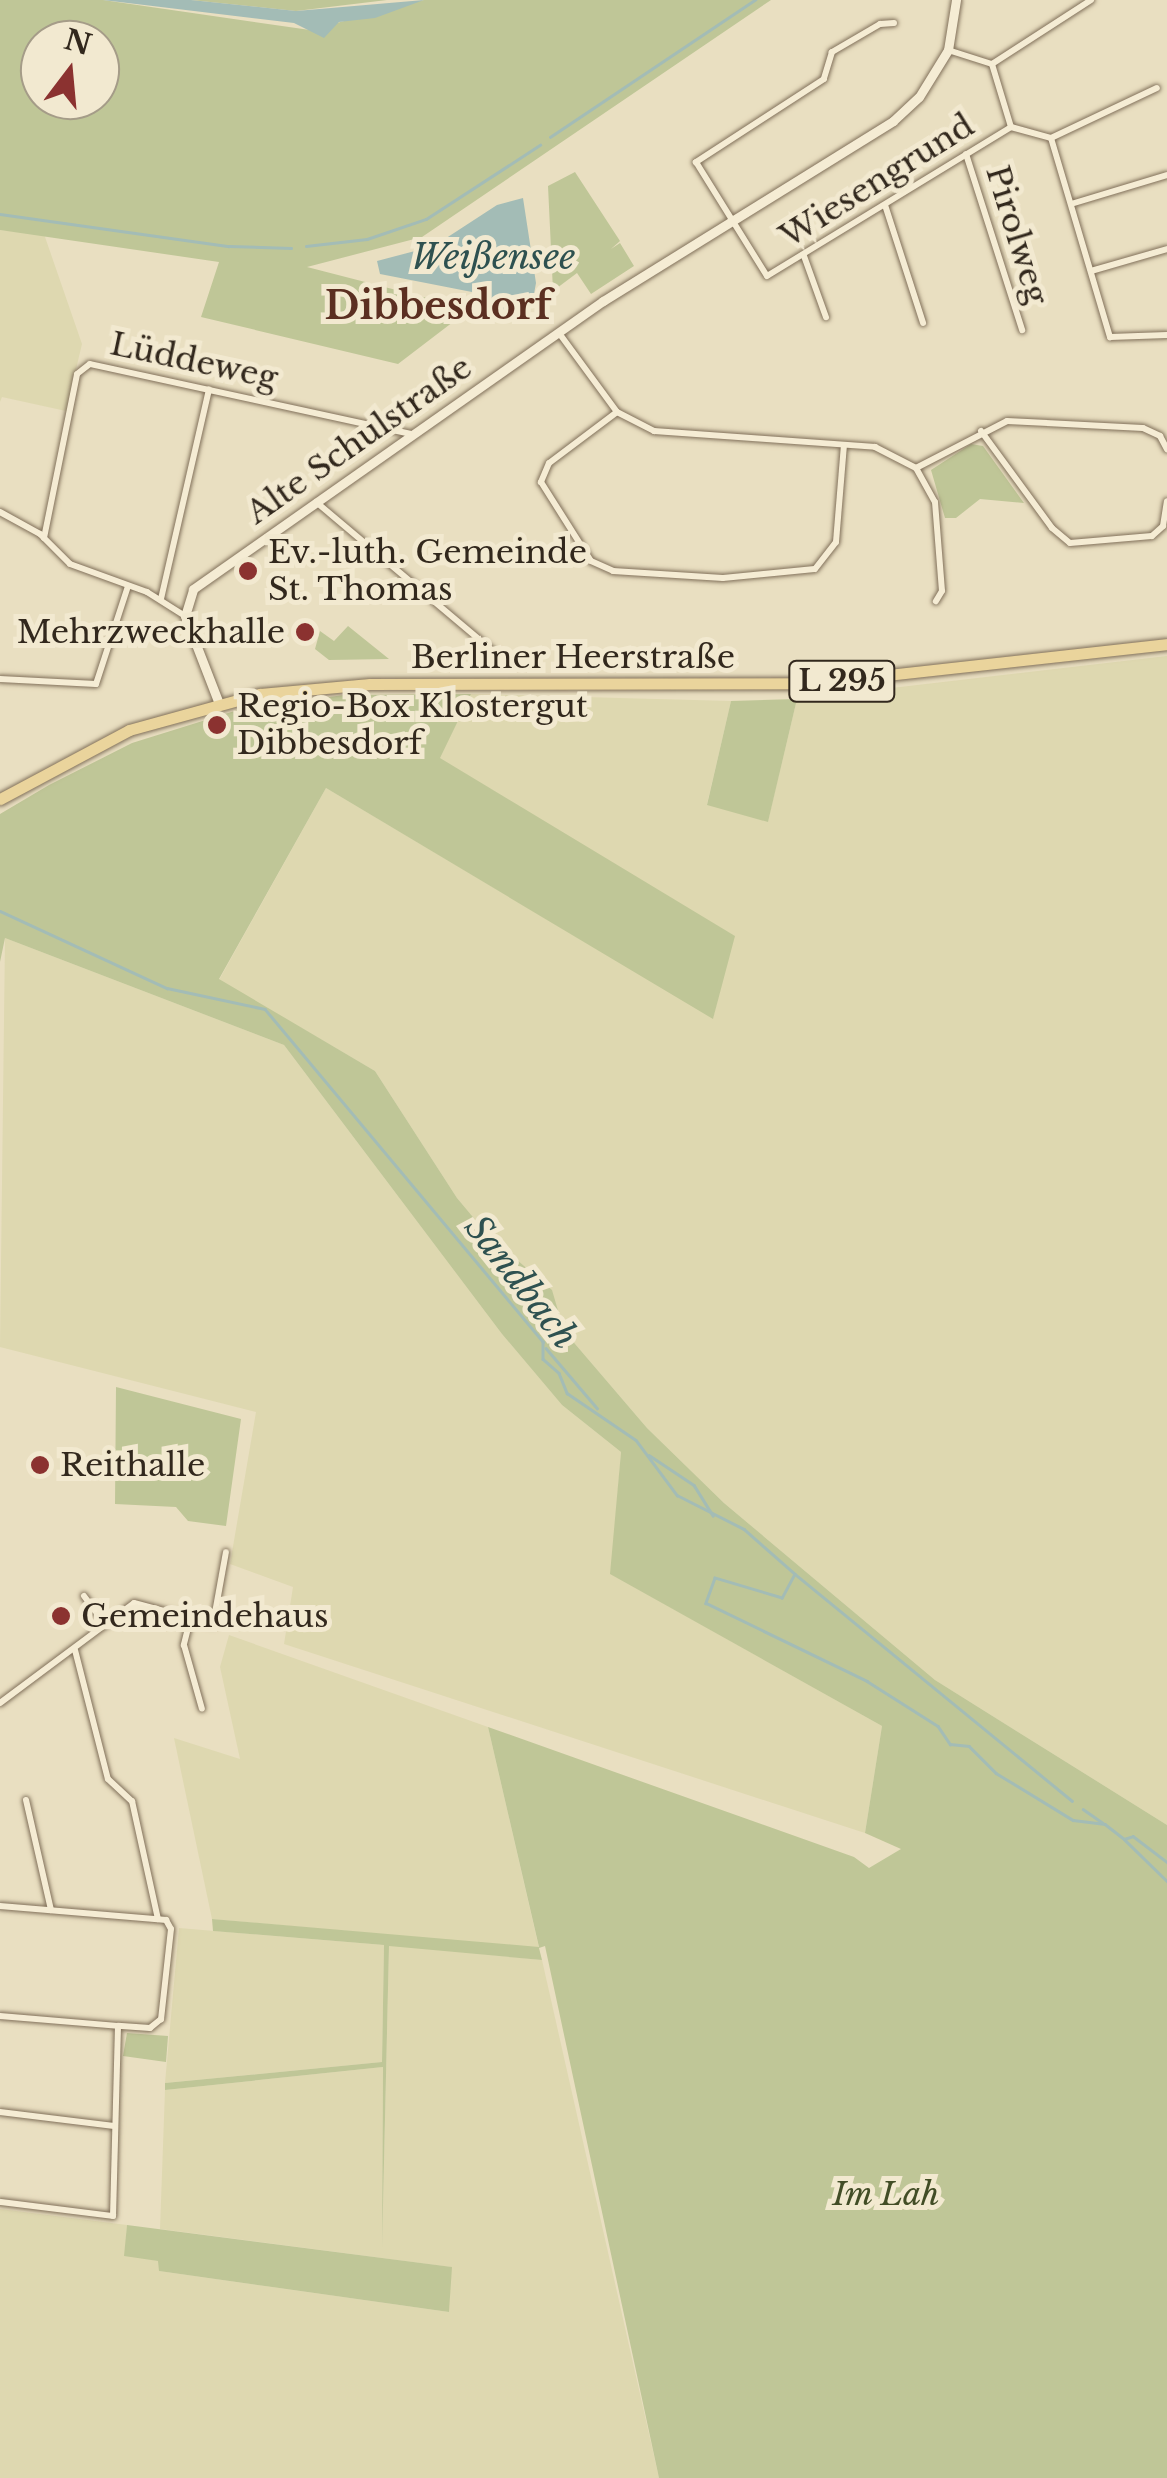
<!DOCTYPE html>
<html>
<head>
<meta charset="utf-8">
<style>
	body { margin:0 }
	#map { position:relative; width:1167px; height:2478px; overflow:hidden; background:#e9dfc1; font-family:"Libre Baskerville",serif }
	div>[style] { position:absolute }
	.farmland>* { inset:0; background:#ded8b0 }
	.green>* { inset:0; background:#bfc697 }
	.water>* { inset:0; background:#a3bcb6 }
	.stream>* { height:2.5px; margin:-1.25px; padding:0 1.25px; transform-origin:1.25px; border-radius:1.25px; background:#a3bcb6 }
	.roads { filter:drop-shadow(0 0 2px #81705a) drop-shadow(0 0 2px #81705a) }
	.minor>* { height:6px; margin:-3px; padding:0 3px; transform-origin:3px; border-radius:3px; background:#f5ecd4 }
	.tertiary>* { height:9px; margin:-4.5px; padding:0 4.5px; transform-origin:4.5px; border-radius:4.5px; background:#f5ecd4 }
	.primary>* { height:11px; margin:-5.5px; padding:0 5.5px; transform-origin:5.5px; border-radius:5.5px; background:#ead49c }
	.dots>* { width:28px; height:28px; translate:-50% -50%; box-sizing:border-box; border:5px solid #f2e9d0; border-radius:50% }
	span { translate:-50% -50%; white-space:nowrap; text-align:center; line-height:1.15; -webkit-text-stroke:10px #f2e9d0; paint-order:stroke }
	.shield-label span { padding:2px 8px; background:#f2e9d0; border:2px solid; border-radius:8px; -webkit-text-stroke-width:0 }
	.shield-label { font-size:30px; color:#32281d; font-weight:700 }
	.street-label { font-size:32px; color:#32281d }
	.poi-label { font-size:32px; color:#32281d }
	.left { translate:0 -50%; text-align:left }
	.right { translate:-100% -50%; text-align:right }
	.park-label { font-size:32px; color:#424d26; font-style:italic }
	.water-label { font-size:35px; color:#2e5150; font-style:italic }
	.quarter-label { font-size:38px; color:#5b2f21; font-weight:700 }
	.north { position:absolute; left:20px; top:20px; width:100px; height:100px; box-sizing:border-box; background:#f2e9d0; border:2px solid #a59c88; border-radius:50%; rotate:16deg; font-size:28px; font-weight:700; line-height:40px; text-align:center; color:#32281d }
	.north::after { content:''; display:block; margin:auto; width:35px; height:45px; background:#8b3230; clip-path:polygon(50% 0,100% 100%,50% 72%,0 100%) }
</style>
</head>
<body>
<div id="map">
	<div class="farmland">
		<div style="clip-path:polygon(0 230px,44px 234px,82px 344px,66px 411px,2px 397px,0 402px)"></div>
		<div style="clip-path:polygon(1167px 656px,1167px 1825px,935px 1680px,724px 1503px,647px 1428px,564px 1331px,551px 1290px,488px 1235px,457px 1198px,375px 1071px,219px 980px,326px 788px,713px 1018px,734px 936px,439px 758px,471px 694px,731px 701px,707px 804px,768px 821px,797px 699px)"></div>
		<div style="clip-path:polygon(5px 938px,284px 1045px,502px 1334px,562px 1405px,621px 1452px,611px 1574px,882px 1726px,865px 1833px,284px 1644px,293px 1587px,230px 1564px,256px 1412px,0 1347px)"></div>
		<div style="clip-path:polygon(229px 1635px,488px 1727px,539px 1948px,212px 1919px,174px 1738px,240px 1759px,220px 1667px)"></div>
		<div style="clip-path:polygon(179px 1928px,384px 1945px,382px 2062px,165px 2083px)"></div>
		<div style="clip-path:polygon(389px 1945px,542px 1960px,659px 2478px,0 2478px,0 2209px,127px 2225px,125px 2255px,159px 2261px,159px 2271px,449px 2312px,451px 2267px,160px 2229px,165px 2090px,383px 2067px,382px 2249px)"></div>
	</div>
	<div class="green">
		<div style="clip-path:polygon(evenodd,0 0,103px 0,310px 30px,424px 0,771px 0,422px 237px,307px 267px,470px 309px,398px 364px,201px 317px,219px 262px,0 230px,0 0,40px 40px,100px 40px,100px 100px,40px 100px,40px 40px)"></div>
		<div style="clip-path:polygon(191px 0,387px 0,296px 11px)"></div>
		<div style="clip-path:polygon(575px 172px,620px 241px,611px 249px,620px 243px,634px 266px,591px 294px,577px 273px,553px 291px,548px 186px)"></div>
		<div style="clip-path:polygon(971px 444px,983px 446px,1024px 503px,980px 499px,956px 518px,945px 518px,931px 470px)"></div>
		<div style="clip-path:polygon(348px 626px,389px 659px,329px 660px,315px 649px,320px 631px,334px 641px)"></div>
		<div style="clip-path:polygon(471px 694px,440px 758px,735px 936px,713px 1019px,326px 788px,219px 979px,375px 1071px,457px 1198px,488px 1235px,552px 1290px,564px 1331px,647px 1428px,724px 1503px,935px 1680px,1167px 1825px,1167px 2478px,659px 2478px,545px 1946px,539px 1948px,542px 1960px,389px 1946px,382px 2249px,383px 2067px,165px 2090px,165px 2083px,382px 2062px,384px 1945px,213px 1931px,212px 1919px,539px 1947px,488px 1727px,854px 1857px,869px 1868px,901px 1849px,865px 1833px,882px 1726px,610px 1574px,621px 1452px,562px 1405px,502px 1334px,284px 1045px,5px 938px,0 962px,0 814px,49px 785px,132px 743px,241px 709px,344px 695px)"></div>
		<div style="clip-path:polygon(797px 699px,768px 822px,707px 805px,731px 701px)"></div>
		<div style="clip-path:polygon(116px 1387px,241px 1419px,226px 1526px,188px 1521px,176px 1507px,115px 1504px)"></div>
		<div style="clip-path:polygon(127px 2033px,168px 2036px,166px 2062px,123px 2056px)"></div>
		<div style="clip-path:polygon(127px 2225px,452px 2267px,449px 2312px,159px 2271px,158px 2261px,124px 2256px)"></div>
	</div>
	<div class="water">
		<div style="clip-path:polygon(103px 0,191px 0,296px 11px,424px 0,375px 18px,339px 22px,324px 38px,294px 23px)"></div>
		<div style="clip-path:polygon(523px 198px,536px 283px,532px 305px,518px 318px,472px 292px,380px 274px,377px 261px,434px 246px,497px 205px)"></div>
		<div style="clip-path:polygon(506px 1265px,546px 1315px,540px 1322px,501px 1277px)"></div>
	</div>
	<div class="stream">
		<div style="left:550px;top:137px;width:247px;rotate:-33.8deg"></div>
		<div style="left:0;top:214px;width:231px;rotate:8deg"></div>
		<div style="left:229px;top:246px;width:62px;rotate:1.8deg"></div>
		<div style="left:306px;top:246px;width:61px;rotate:-6.5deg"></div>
		<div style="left:367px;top:239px;width:62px;rotate:-18.7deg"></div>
		<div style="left:426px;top:219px;width:136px;rotate:-33deg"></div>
		<div style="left:0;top:911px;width:184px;rotate:24.8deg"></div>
		<div style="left:167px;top:988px;width:100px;rotate:12.1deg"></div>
		<div style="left:265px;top:1009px;width:434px;rotate:50.1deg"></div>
		<div style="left:543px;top:1342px;width:17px;rotate:90deg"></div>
		<div style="left:543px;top:1359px;width:21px;rotate:41deg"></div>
		<div style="left:559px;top:1373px;width:22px;rotate:68deg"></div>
		<div style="left:567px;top:1393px;width:83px;rotate:34.3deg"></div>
		<div style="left:636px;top:1440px;width:69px;rotate:53.3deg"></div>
		<div style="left:677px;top:1495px;width:75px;rotate:26.9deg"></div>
		<div style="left:744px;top:1529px;width:68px;rotate:41.4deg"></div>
		<div style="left:795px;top:1574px;width:27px;rotate:118deg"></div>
		<div style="left:782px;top:1598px;width:70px;rotate:-163.4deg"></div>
		<div style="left:715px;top:1578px;width:27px;rotate:110deg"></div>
		<div style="left:706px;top:1603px;width:179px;rotate:25.8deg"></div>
		<div style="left:867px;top:1681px;width:84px;rotate:32.4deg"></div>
		<div style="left:938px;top:1726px;width:22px;rotate:56deg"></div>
		<div style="left:950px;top:1744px;width:19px;rotate:6deg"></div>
		<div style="left:969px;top:1746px;width:38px;rotate:45deg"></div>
		<div style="left:996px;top:1773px;width:90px;rotate:31.4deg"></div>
		<div style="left:1073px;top:1820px;width:32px;rotate:7deg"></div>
		<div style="left:1105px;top:1824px;width:24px;rotate:38deg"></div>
		<div style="left:1124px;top:1839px;width:9px;rotate:-18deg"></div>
		<div style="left:1133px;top:1836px;width:43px;rotate:37.4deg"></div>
		<div style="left:546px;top:1348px;width:79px;rotate:49.6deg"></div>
		<div style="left:649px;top:1455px;width:54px;rotate:33.7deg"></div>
		<div style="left:694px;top:1485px;width:36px;rotate:58deg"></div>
		<div style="left:795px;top:1574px;width:358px;rotate:39.3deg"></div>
		<div style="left:1083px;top:1809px;width:24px;rotate:35deg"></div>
		<div style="left:1125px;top:1840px;width:59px;rotate:44.3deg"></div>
	</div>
	<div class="roads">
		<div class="minor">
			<div style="left:894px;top:23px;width:14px;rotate:176deg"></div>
			<div style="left:880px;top:24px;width:56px;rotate:149.7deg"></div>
			<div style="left:832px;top:52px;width:28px;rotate:107deg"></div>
			<div style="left:824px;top:79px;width:153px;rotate:147deg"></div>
			<div style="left:696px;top:162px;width:134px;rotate:58.1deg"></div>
			<div style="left:767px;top:276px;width:286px;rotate:-31.4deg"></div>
			<div style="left:1011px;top:127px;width:66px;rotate:-106.8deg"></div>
			<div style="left:948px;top:50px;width:46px;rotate:17.7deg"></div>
			<div style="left:992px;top:64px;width:118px;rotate:-32.9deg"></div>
			<div style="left:1011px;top:127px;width:41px;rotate:15.4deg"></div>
			<div style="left:1051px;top:138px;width:117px;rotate:-25.3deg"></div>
			<div style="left:1051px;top:138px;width:208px;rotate:73.5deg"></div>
			<div style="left:1110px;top:337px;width:57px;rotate:-2deg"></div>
			<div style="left:966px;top:154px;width:185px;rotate:72.3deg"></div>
			<div style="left:1071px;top:204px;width:100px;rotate:-16.8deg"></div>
			<div style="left:885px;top:205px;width:124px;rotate:72.1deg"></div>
			<div style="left:804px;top:256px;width:65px;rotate:70.2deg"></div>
			<div style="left:1091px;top:271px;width:79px;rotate:-16.1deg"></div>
			<div style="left:559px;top:333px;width:98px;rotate:53.7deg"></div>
			<div style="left:617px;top:412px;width:42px;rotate:27.2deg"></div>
			<div style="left:654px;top:431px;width:222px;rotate:4.1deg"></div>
			<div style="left:875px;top:447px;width:46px;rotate:27.1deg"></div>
			<div style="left:916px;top:468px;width:102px;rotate:-27.3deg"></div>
			<div style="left:1007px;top:421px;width:136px;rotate:2.9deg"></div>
			<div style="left:1143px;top:428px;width:19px;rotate:25deg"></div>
			<div style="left:1160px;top:436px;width:15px;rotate:62deg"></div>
			<div style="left:617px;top:412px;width:85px;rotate:143.1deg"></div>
			<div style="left:549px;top:463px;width:21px;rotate:113deg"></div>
			<div style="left:541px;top:482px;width:93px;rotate:57.7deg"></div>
			<div style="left:591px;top:561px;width:24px;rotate:24deg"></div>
			<div style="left:613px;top:571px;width:110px;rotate:3.6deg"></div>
			<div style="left:723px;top:578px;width:92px;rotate:-5.6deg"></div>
			<div style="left:815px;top:569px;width:34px;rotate:-52deg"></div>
			<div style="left:836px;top:542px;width:97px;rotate:-85.3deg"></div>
			<div style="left:981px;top:431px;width:120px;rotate:53.8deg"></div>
			<div style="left:1052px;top:528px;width:23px;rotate:40deg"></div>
			<div style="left:1070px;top:543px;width:82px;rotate:-4.9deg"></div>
			<div style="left:1152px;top:536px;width:15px;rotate:-42deg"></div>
			<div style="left:1163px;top:526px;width:25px;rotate:-81deg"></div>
			<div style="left:916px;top:468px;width:39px;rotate:61deg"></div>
			<div style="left:935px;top:502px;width:89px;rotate:85.5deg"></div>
			<div style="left:942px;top:591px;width:12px;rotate:121deg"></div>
			<div style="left:316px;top:502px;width:247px;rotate:40.1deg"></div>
			<div style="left:0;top:512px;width:46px;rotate:28.8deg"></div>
			<div style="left:40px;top:534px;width:42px;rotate:45deg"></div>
			<div style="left:70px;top:564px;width:82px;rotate:20deg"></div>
			<div style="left:147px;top:592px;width:45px;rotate:32.3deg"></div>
			<div style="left:44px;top:538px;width:167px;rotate:-78.6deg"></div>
			<div style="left:77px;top:374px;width:16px;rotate:-38deg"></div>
			<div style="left:90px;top:364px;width:328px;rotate:12.3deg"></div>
			<div style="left:161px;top:599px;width:215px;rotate:-77.1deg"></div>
			<div style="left:0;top:679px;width:96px;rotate:3deg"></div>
			<div style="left:96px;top:684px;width:103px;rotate:-71.9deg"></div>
			<div style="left:84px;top:1596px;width:36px;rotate:53deg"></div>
			<div style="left:191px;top:1616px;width:30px;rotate:104deg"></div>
			<div style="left:184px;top:1645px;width:66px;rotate:74.3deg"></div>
			<div style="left:75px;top:1650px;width:133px;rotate:75.7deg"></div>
			<div style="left:108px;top:1779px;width:33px;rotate:43deg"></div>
			<div style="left:132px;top:1801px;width:121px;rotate:77.6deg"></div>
			<div style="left:0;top:1703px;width:167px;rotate:-36.7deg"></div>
			<div style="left:134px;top:1603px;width:82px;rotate:14.9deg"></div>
			<div style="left:213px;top:1624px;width:73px;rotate:-79.8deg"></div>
			<div style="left:26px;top:1800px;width:113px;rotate:77.2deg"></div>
			<div style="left:0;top:1906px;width:167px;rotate:4.8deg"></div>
			<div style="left:166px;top:1920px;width:10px;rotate:61deg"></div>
			<div style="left:171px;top:1929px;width:91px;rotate:96.3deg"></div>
			<div style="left:161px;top:2019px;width:14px;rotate:141deg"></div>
			<div style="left:150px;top:2028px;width:32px;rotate:-176deg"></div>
			<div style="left:118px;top:2026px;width:190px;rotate:91.5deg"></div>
			<div style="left:113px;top:2216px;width:114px;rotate:-172.9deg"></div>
			<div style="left:0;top:2016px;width:118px;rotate:4.8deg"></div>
			<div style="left:0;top:2112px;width:115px;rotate:7deg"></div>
		</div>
		<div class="tertiary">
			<div style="left:218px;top:701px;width:91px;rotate:-111.2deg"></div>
			<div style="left:185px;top:616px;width:28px;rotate:-73deg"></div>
			<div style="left:193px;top:589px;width:501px;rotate:-35.09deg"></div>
			<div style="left:603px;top:301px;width:341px;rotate:-31.8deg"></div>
			<div style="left:893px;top:121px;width:35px;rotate:-43deg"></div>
			<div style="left:919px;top:97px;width:55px;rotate:-58.3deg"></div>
			<div style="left:948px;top:50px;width:51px;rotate:-80.9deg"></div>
		</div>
		<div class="primary">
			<div style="left:0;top:799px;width:146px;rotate:-28.1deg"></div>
			<div style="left:129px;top:730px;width:136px;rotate:-15.4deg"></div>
			<div style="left:260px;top:694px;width:110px;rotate:-5.2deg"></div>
			<div style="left:370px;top:684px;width:445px;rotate:-0.1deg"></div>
			<div style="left:815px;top:683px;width:354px;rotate:-6.3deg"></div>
		</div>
	</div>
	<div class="dots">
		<div style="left:248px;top:571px;background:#8b3230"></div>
		<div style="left:305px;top:632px;background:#8b3230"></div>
		<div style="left:217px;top:725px;background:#8b3230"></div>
		<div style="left:40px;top:1465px;background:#8b3230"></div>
		<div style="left:61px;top:1616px;background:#8b3230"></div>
	</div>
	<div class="shield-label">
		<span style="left:842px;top:681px">L 295</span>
	</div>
	<div class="street-label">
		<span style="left:877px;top:181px;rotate:-32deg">Wiesengrund</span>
		<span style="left:1017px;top:235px;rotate:73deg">Pirolweg</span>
		<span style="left:194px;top:361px;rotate:12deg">Lüddeweg</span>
		<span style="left:359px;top:440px;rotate:-35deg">Alte Schulstraße</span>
		<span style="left:573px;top:657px">Berliner Heerstraße</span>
	</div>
	<div class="poi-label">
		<span class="left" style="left:268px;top:571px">Ev.-luth. Gemeinde<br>St. Thomas</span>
		<span class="right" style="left:285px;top:632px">Mehrzweckhalle</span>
		<span class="left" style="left:237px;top:725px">Regio-Box Klostergut<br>Dibbesdorf</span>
		<span class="left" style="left:60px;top:1465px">Reithalle</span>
		<span class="left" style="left:81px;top:1616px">Gemeindehaus</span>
	</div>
	<div class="park-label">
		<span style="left:886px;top:2194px">Im Lah</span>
	</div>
	<div class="water-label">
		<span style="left:493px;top:257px">Weißensee</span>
		<span style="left:521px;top:1282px;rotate:52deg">Sandbach</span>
	</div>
	<div class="quarter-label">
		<span style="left:438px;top:306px">Dibbesdorf</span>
	</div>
	<div class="north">N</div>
</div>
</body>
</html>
